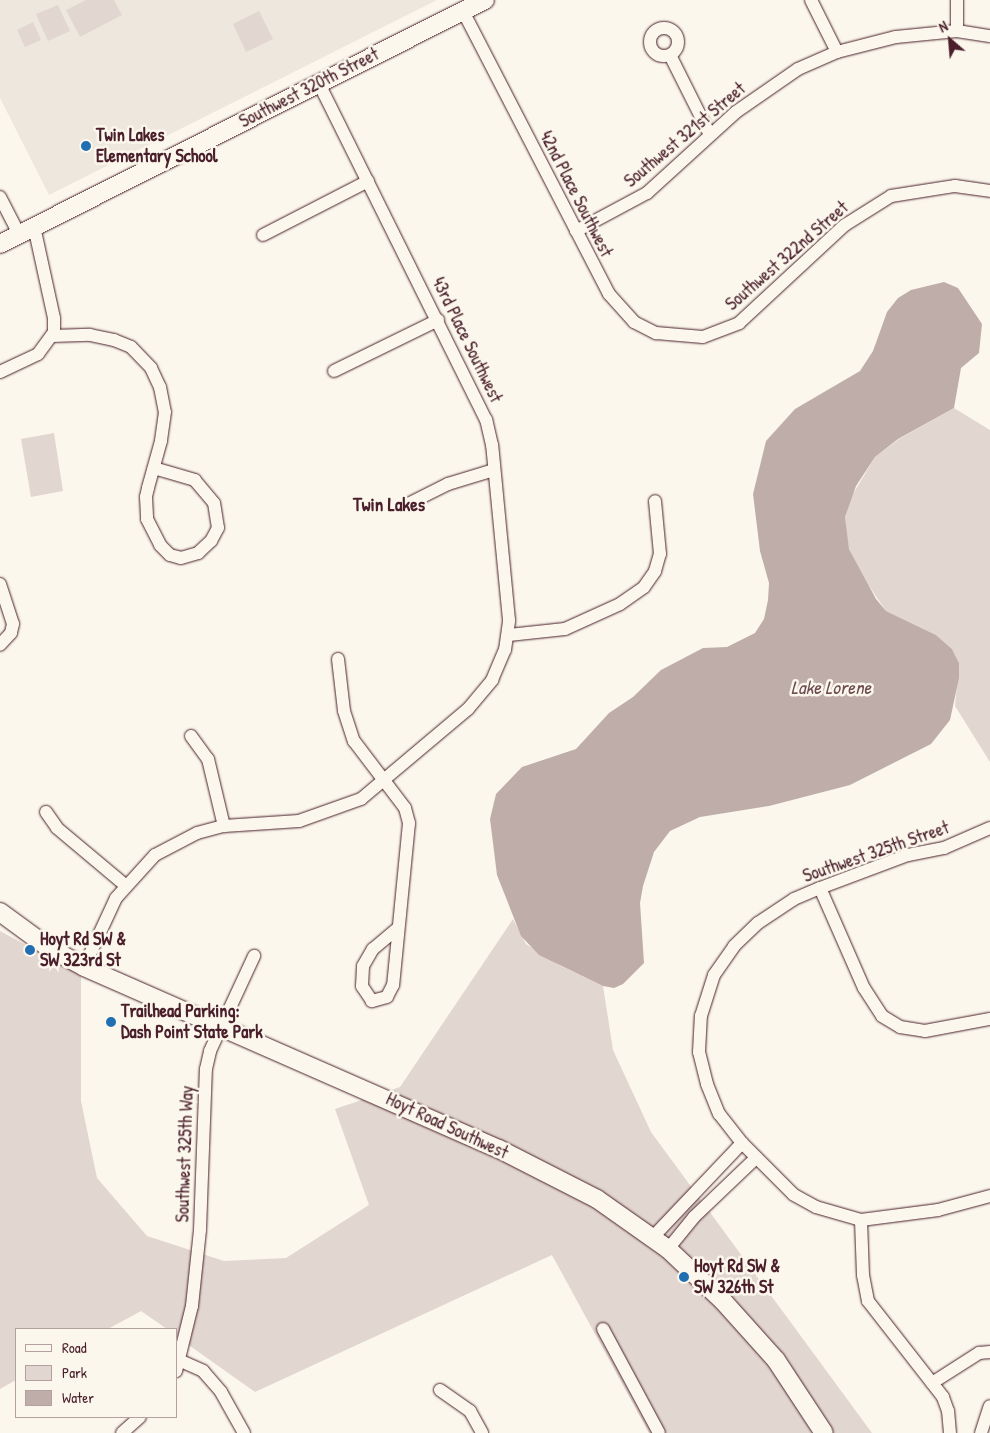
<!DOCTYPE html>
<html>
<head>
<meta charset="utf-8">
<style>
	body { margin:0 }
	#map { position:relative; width:990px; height:1433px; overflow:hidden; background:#fbf7ec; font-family:"Patrick Hand",sans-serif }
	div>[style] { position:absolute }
	.built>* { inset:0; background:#eee7de }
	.green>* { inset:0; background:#e2d7d0 }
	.water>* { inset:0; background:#bfadaa }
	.roads { filter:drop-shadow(0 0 1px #4a1f2b) drop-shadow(0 0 1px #4a1f2b) }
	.minor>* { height:12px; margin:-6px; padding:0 6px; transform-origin:6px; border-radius:6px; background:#fbf7ec }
	.minor>.ring { margin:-6px; padding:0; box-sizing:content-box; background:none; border:12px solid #fbf7ec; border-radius:50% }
	.secondary>* { height:18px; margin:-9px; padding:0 9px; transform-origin:9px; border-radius:9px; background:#fbf7ec }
	.dots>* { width:14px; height:14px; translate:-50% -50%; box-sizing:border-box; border:2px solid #fbf7ec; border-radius:50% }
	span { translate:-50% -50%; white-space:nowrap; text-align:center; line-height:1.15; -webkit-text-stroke:5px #fbf7ec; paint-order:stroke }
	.street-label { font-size:18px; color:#4a1f2b }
	.poi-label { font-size:18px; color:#4a1f2b; font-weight:700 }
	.left { translate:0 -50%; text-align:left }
	.neighbourhood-label { font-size:19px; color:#4a1f2b; font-weight:700 }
	.water-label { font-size:19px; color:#6d4a51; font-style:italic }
	.legend { position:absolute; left:15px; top:1328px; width:162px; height:90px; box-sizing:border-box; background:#fbf7ec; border:1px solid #b4a19f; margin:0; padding:6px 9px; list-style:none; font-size:15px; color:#4a1f2b }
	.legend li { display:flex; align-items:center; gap:10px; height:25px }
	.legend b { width:25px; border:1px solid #b4a19f }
	.north { position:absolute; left:925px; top:15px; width:50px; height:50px; -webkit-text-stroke:4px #fbf7ec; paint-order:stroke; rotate:333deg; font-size:14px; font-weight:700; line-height:20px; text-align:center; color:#4a1f2b }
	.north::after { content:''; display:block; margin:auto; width:18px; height:22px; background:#4a1f2b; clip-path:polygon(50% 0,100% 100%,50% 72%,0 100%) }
</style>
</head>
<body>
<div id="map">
	<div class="built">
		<div style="clip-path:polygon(0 0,437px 0,49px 195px,0 98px)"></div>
	</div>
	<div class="green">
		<div style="clip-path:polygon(86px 0,114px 0,122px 15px,80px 37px,66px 10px)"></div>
		<div style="clip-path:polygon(58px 5px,70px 31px,48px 41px,36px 14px)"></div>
		<div style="clip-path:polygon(259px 11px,273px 39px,246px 52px,233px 24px)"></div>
		<div style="clip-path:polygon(33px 22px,41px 40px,25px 47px,17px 30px)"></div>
		<div style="clip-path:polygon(954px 408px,990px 430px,990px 762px,955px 706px,959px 663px,952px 649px,936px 635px,886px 611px,867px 583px,849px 549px,846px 534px,845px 517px,850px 499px,875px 457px,899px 439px)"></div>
		<div style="clip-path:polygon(54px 433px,63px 491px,31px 497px,21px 439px)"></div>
		<div style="clip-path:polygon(513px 919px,526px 944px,561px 966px,603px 986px,613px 1050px,651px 1132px,872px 1433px,649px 1433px,552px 1255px,255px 1392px,176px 1336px,176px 1329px,167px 1329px,141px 1311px,108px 1329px,16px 1329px,16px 1380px,0 1389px,0 931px,81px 975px,81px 1101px,97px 1178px,147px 1236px,224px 1261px,286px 1258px,369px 1205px,335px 1109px,400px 1087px)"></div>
	</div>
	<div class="water">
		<div style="clip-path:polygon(944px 282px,958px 288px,982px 324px,979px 353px,961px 368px,954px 408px,898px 439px,875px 457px,856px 486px,845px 517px,849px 549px,876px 599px,886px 611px,936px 635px,952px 649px,959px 663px,959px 678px,950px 720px,931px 744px,850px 785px,769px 806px,700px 817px,670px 831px,654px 852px,643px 886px,640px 903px,644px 963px,623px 984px,614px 988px,603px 986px,539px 955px,521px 936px,497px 875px,490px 819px,496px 794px,522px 767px,576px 749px,609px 713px,633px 697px,661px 670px,703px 648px,727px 647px,755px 633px,764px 619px,768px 600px,769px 583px,760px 551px,753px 494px,766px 441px,795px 409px,860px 371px,873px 351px,887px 312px,898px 298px,911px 290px)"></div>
	</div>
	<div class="roads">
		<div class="minor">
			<div style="left:811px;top:0;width:58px;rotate:63.4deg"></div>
			<div style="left:957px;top:0;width:31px;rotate:90deg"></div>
			<div style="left:463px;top:11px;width:318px;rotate:62.7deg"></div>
			<div style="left:609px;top:294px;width:38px;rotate:48deg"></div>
			<div style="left:634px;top:322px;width:25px;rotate:27deg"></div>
			<div style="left:656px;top:333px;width:47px;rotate:4.9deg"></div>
			<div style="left:703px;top:337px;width:39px;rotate:-21deg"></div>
			<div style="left:739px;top:323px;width:144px;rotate:-42.8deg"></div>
			<div style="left:845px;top:225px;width:54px;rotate:-32.2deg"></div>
			<div style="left:891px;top:196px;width:65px;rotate:-8.9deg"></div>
			<div style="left:955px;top:186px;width:35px;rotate:8deg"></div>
			<div class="ring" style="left:650px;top:28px;width:16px;height:16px"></div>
			<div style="left:670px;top:55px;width:89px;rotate:63.4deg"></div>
			<div style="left:0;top:197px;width:42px;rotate:62.8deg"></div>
			<div style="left:576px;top:231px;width:81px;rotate:-28.2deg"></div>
			<div style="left:647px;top:193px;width:120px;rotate:-42.3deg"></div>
			<div style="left:736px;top:112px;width:75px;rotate:-34.7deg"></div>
			<div style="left:798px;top:69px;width:43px;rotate:-23.6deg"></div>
			<div style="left:837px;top:52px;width:61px;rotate:-14.3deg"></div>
			<div style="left:896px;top:37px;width:61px;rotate:-5.6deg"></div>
			<div style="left:957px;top:31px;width:33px;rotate:9deg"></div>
			<div style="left:263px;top:235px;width:118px;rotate:-27.2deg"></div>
			<div style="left:52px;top:336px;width:38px;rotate:-2deg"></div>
			<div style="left:90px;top:335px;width:25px;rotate:12deg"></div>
			<div style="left:114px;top:340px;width:18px;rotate:22deg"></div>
			<div style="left:131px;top:347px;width:29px;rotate:46deg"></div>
			<div style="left:151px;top:368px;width:21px;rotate:65deg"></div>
			<div style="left:160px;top:387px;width:25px;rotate:79deg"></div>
			<div style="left:165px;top:412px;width:29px;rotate:98deg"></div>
			<div style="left:161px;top:441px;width:49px;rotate:105.5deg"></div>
			<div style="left:148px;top:488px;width:9px;rotate:103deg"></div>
			<div style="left:146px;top:497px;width:22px;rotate:87deg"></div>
			<div style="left:147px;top:519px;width:29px;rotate:63deg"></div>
			<div style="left:160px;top:545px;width:14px;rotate:45deg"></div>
			<div style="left:170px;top:555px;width:11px;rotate:15deg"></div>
			<div style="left:181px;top:558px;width:18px;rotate:-16deg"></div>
			<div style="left:198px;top:553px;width:18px;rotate:-43deg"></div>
			<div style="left:211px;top:541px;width:15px;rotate:-62deg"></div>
			<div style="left:218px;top:528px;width:25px;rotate:-99deg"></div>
			<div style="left:214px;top:503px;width:30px;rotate:-130deg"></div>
			<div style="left:195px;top:480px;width:43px;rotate:-163.7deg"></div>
			<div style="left:334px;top:371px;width:116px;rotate:-26.1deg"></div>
			<div style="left:0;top:372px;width:42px;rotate:-25.3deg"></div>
			<div style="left:38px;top:354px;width:27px;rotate:-54deg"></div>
			<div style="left:54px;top:332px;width:14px;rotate:-90deg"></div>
			<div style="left:54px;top:318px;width:94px;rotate:-102.3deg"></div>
			<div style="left:408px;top:504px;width:45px;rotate:-26.6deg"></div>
			<div style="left:448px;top:484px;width:48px;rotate:-16.9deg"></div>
			<div style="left:0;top:584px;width:42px;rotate:72deg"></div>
			<div style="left:13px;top:624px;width:9px;rotate:103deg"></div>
			<div style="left:11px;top:633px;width:16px;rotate:133deg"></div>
			<div style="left:509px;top:635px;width:56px;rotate:-6.1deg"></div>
			<div style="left:565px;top:629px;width:60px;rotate:-24.4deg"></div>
			<div style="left:620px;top:604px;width:29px;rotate:-35deg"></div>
			<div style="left:644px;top:587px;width:19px;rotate:-55deg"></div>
			<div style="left:655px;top:571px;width:18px;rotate:-74deg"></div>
			<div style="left:660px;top:554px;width:53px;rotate:-95.4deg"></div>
			<div style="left:338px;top:659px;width:52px;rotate:83.4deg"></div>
			<div style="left:344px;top:711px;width:32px;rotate:72deg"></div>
			<div style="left:354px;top:741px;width:84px;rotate:52.7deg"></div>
			<div style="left:405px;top:808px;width:16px;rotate:75deg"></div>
			<div style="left:409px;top:823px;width:163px;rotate:95.6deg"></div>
			<div style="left:393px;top:985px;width:13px;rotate:117deg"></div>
			<div style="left:387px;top:997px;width:16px;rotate:165deg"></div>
			<div style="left:372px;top:1001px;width:18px;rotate:-124deg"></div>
			<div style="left:362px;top:986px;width:20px;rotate:-87deg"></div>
			<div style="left:363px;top:966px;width:20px;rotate:-60deg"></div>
			<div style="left:373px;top:949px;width:31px;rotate:-40deg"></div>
			<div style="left:191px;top:736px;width:29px;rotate:54deg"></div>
			<div style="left:208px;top:759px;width:69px;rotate:76.6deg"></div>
			<div style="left:46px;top:812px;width:19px;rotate:55deg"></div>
			<div style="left:57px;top:828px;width:89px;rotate:40deg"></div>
			<div style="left:820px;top:888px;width:109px;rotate:66.3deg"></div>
			<div style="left:864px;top:988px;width:33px;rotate:57deg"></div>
			<div style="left:882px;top:1016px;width:21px;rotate:31deg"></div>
			<div style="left:900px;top:1027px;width:25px;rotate:9deg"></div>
			<div style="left:925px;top:1031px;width:66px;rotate:-10.5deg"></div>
			<div style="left:84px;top:967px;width:76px;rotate:-65.1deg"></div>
			<div style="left:116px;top:898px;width:58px;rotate:-47.8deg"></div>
			<div style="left:155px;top:855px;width:47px;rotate:-27.6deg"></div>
			<div style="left:197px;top:833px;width:28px;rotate:-15deg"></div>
			<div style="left:224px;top:826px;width:75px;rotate:-3.8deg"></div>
			<div style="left:299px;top:821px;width:66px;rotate:-19.5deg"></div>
			<div style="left:361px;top:799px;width:140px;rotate:-40.1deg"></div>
			<div style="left:468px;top:709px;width:38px;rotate:-50deg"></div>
			<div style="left:492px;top:680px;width:33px;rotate:-67deg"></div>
			<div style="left:505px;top:650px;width:30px;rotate:-82deg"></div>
			<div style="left:509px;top:620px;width:176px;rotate:-95.5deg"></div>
			<div style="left:492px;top:445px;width:26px;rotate:-103deg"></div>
			<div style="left:486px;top:420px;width:376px;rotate:-116.4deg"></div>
			<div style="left:861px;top:1220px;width:78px;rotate:-7.4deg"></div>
			<div style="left:938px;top:1210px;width:54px;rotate:-15.1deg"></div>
			<div style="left:652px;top:1238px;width:131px;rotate:-46.5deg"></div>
			<div style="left:668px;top:1249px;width:41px;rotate:-50.9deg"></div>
			<div style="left:694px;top:1217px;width:86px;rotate:-43.6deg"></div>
			<div style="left:603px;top:1329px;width:118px;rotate:61.7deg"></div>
			<div style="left:181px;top:1361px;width:24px;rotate:24deg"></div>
			<div style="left:203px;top:1371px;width:28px;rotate:49deg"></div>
			<div style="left:221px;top:1392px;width:47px;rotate:60.7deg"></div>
			<div style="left:176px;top:1371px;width:67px;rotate:-76.2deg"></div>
			<div style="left:192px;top:1306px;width:76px;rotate:-84deg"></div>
			<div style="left:200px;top:1230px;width:161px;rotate:-87.9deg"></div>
			<div style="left:206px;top:1069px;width:18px;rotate:-77deg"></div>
			<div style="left:210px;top:1051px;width:105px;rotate:-65.1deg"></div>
			<div style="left:932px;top:1383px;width:56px;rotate:-32.6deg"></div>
			<div style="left:979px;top:1353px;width:11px;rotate:-5deg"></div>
			<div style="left:440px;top:1390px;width:37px;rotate:35deg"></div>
			<div style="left:470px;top:1411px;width:25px;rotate:61deg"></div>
			<div style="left:122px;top:1433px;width:24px;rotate:-42deg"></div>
			<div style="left:950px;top:1433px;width:22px;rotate:-95deg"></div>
			<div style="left:948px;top:1411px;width:15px;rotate:-110deg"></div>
			<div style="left:943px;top:1397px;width:122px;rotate:-128deg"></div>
			<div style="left:868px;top:1301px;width:26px;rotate:-101deg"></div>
			<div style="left:863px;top:1275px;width:55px;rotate:-92.1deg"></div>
			<div style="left:861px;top:1220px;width:47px;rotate:-163.9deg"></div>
			<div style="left:816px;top:1207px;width:26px;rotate:-151deg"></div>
			<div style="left:793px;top:1194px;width:72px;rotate:-135deg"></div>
			<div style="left:742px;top:1143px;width:37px;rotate:-128deg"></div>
			<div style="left:719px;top:1114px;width:32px;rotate:-112deg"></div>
			<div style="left:707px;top:1084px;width:33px;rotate:-104deg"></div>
			<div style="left:699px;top:1052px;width:36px;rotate:-87deg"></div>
			<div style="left:701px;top:1016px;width:43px;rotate:-72.4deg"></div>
			<div style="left:714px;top:975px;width:35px;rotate:-55deg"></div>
			<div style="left:734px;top:946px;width:33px;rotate:-44deg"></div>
			<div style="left:758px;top:923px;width:43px;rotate:-33.7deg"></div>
			<div style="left:794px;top:899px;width:28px;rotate:-23deg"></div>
			<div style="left:820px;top:888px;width:94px;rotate:-20.6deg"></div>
			<div style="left:908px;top:855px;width:37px;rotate:-11deg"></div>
			<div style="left:944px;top:848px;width:50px;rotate:-23.5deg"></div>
			<div style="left:981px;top:1433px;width:28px;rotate:-72deg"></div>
		</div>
		<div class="secondary">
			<div style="left:0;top:244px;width:543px;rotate:-26.71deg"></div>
			<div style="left:0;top:912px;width:61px;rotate:36.3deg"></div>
			<div style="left:49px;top:948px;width:40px;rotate:28deg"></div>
			<div style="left:84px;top:967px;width:453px;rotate:23.7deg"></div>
			<div style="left:499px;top:1149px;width:110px;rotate:27deg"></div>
			<div style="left:597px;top:1199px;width:87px;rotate:35.2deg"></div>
			<div style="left:668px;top:1249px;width:76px;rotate:43.4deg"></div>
			<div style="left:723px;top:1301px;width:79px;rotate:48.1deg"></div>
			<div style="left:776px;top:1360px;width:87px;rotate:56.7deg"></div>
		</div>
	</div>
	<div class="dots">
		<div style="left:86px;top:146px;background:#1f6fb2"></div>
		<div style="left:30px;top:950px;background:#1f6fb2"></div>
		<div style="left:111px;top:1022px;background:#1f6fb2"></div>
		<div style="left:684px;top:1277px;background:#1f6fb2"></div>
	</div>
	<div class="street-label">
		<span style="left:309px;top:88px;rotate:-27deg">Southwest 320th Street</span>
		<span style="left:685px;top:135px;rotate:-40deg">Southwest 321st Street</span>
		<span style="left:576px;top:194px;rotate:63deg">42nd Place Southwest</span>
		<span style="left:787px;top:256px;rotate:-41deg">Southwest 322nd Street</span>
		<span style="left:467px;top:340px;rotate:64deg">43rd Place Southwest</span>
		<span style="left:876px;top:852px;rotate:-19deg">Southwest 325th Street</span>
		<span style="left:447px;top:1126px;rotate:25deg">Hoyt Road Southwest</span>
		<span style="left:185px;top:1154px;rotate:-88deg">Southwest 325th Way</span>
	</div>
	<div class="poi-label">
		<span class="left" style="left:96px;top:146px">Twin Lakes<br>Elementary School</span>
		<span class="left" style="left:40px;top:950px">Hoyt Rd SW &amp;<br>SW 323rd St</span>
		<span class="left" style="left:121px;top:1022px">Trailhead Parking:<br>Dash Point State Park</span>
		<span class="left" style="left:694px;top:1277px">Hoyt Rd SW &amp;<br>SW 326th St</span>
	</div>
	<div class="neighbourhood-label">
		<span style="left:389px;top:505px">Twin Lakes</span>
	</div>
	<div class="water-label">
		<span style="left:831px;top:688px">Lake Lorene</span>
	</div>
	<ul class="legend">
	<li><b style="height:6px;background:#fbf7ec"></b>Road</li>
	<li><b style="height:14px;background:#e2d7d0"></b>Park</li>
	<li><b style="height:14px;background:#bfadaa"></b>Water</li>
	</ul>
	<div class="north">N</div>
</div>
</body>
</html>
